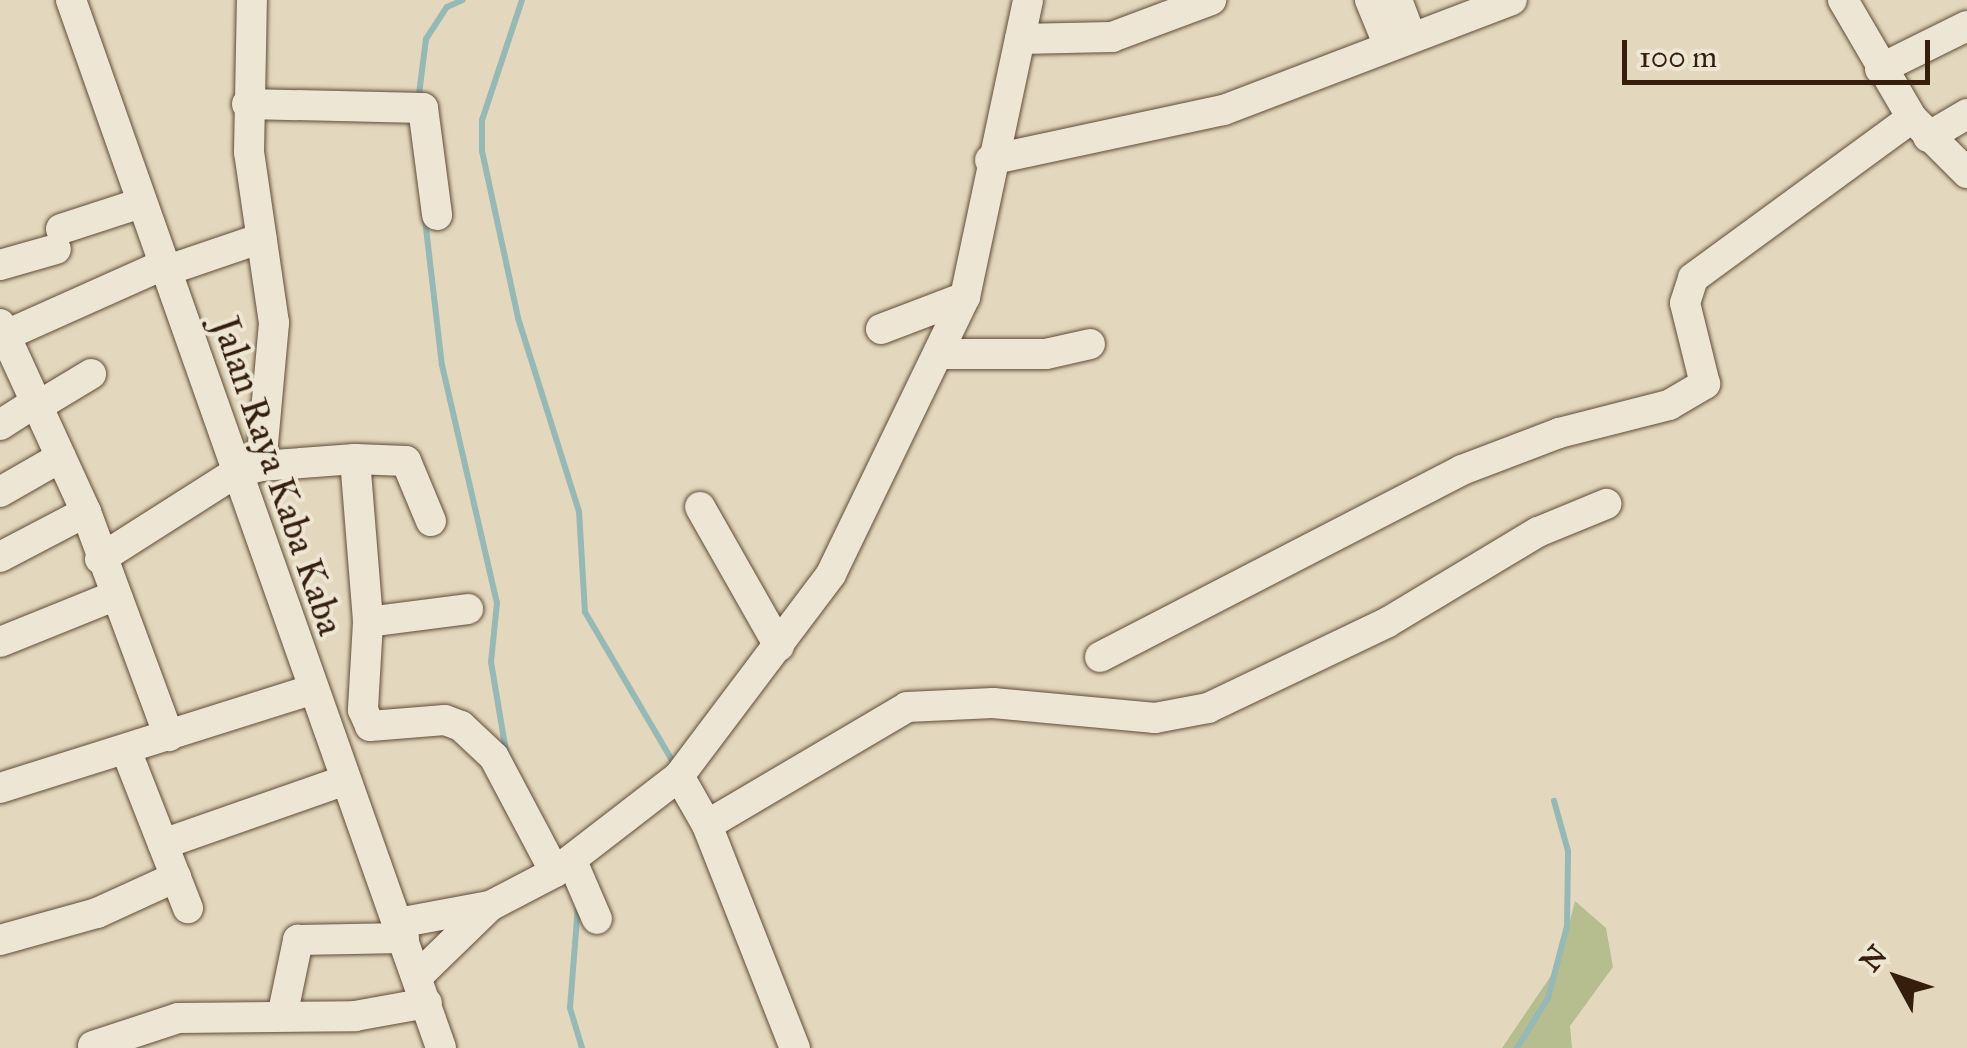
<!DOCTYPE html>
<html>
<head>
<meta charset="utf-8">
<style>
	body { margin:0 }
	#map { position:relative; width:1967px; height:1048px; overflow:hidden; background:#e3d8bd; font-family:"IM FELL Great Primer",serif }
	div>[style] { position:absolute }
	.green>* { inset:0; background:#b6be8f }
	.stream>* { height:6px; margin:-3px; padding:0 3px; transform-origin:3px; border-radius:3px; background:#96b9b6 }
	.roads { filter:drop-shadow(0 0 2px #614c38) drop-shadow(0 0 2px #614c38) }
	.minor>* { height:30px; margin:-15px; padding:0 15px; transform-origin:15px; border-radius:15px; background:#ede6d4 }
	span { translate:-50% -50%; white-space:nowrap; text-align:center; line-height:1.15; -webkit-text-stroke:8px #ede6d4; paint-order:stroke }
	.street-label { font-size:38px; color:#361e0c }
	.north { position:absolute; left:1847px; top:928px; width:100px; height:100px; -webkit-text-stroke:8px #ede6d4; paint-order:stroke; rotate:310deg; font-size:28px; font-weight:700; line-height:40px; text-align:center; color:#361e0c }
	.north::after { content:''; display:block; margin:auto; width:35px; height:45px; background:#361e0c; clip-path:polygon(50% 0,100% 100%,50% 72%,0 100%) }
	.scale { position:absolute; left:1622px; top:40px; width:308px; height:45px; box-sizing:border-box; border:5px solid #361e0c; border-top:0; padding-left:12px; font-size:30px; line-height:35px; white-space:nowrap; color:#361e0c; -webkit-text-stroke:8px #ede6d4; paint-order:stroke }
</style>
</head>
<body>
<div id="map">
	<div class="green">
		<div style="clip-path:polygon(1575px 901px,1606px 928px,1613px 967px,1570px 1026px,1572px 1048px,1502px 1048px,1559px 964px)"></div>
	</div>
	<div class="stream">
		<div style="left:522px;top:0;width:126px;rotate:108.4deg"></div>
		<div style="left:482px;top:120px;width:31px;rotate:90deg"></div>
		<div style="left:482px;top:151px;width:171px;rotate:77.8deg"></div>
		<div style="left:518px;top:318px;width:202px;rotate:72.5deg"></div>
		<div style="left:579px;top:511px;width:101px;rotate:86.6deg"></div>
		<div style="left:585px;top:612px;width:176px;rotate:59.6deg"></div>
		<div style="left:418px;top:102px;width:64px;rotate:-82.8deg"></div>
		<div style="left:426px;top:39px;width:38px;rotate:-57deg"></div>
		<div style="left:447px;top:7px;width:17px;rotate:-24deg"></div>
		<div style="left:425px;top:219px;width:147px;rotate:83.4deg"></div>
		<div style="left:442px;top:365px;width:244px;rotate:77deg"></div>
		<div style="left:497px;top:603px;width:59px;rotate:95.8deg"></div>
		<div style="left:491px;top:662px;width:91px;rotate:80.5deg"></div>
		<div style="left:578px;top:906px;width:102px;rotate:94.5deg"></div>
		<div style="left:570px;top:1008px;width:42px;rotate:73.3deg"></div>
		<div style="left:1517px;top:1048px;width:59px;rotate:-58.2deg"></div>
		<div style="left:1548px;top:998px;width:74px;rotate:-75.2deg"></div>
		<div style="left:1567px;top:926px;width:75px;rotate:-89.2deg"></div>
		<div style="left:1568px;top:851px;width:52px;rotate:-105.6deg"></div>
	</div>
	<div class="roads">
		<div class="minor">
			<div style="left:71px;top:0;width:1111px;rotate:70.55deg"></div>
			<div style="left:1370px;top:0;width:50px;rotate:67.6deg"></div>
			<div style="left:1397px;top:0;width:40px;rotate:69deg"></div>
			<div style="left:1843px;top:0;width:137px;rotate:59.7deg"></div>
			<div style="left:1912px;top:118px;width:78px;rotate:45deg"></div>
			<div style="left:1020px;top:39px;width:92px;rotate:-1.2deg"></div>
			<div style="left:1112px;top:37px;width:106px;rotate:-20.5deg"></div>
			<div style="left:1880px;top:69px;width:97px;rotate:-26.3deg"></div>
			<div style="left:247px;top:104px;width:176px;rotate:1.3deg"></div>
			<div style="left:423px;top:108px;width:108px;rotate:82.5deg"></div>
			<div style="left:1928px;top:137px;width:45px;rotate:-30.5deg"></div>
			<div style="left:990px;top:160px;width:239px;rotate:-12.1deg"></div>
			<div style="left:1224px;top:110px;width:308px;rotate:-20.9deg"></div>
			<div style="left:61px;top:229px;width:84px;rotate:-18deg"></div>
			<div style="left:0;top:265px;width:58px;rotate:-15.9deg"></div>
			<div style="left:165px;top:271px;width:102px;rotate:-18.8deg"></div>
			<div style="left:0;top:324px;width:207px;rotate:65.4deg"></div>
			<div style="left:86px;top:512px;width:239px;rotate:69.7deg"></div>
			<div style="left:881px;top:329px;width:90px;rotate:-20.9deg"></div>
			<div style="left:4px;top:336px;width:174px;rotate:-24.1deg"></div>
			<div style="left:943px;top:354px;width:103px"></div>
			<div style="left:1046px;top:354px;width:45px;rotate:-12.8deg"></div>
			<div style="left:38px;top:406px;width:62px;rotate:-31.1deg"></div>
			<div style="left:0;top:425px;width:43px;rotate:-32.6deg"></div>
			<div style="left:355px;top:459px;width:51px;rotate:2.2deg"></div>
			<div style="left:406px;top:461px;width:65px;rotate:67.4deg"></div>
			<div style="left:261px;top:466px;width:94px;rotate:-4.3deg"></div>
			<div style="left:355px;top:459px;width:164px;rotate:85.4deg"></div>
			<div style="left:368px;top:622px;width:88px;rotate:93.3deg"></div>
			<div style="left:363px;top:710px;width:17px;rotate:66deg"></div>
			<div style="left:370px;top:726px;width:75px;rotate:-4.6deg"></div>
			<div style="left:445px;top:720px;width:17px;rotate:21deg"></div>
			<div style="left:461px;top:726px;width:45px;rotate:43.2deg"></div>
			<div style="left:494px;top:757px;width:130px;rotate:62.1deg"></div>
			<div style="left:0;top:492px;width:70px;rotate:-29.8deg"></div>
			<div style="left:700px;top:507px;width:160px;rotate:60.4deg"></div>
			<div style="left:0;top:557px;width:97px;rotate:-27.6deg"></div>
			<div style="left:100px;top:559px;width:160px;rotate:-32.5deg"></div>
			<div style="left:235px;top:473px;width:27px;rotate:-15deg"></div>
			<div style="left:261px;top:466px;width:144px;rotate:-84.8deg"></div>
			<div style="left:274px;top:323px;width:173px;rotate:-98.3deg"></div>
			<div style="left:249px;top:152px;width:152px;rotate:-88.9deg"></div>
			<div style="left:368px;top:622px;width:101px;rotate:-7.4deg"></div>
			<div style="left:0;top:642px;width:123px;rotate:-22deg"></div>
			<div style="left:1100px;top:657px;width:407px;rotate:-27.3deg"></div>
			<div style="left:1462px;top:470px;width:104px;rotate:-20.9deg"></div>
			<div style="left:1559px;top:433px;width:114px;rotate:-14.3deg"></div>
			<div style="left:1669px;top:405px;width:42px;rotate:-30.3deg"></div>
			<div style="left:1705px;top:384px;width:83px;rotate:-103.9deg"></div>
			<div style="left:1685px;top:303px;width:26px;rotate:-72deg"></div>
			<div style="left:1693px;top:278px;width:271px;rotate:-36.2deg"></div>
			<div style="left:126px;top:750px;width:170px;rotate:68.6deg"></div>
			<div style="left:679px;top:776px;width:56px;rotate:60.3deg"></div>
			<div style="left:707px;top:825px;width:240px;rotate:68.5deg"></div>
			<div style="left:0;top:788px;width:325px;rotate:-17.5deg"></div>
			<div style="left:707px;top:825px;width:232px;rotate:-30.5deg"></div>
			<div style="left:907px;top:707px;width:86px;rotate:-2.7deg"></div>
			<div style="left:993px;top:703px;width:163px;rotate:5.3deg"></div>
			<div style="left:1155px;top:718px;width:54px;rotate:-10.7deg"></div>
			<div style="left:1208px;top:708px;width:199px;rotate:-25.5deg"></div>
			<div style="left:1388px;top:622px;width:175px;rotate:-31deg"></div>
			<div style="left:1538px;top:532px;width:74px;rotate:-22.4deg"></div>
			<div style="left:163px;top:844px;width:191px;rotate:-19.3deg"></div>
			<div style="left:572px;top:861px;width:63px;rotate:66.7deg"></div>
			<div style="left:398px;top:923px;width:94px;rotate:-10.5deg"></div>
			<div style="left:490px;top:906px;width:73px;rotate:-27.6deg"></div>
			<div style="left:555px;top:872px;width:157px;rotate:-37.7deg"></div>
			<div style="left:679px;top:776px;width:253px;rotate:-53deg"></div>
			<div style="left:831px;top:574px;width:308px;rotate:-64.2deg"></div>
			<div style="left:965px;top:297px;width:304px;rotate:-78deg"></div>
			<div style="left:0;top:940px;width:101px;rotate:-15.6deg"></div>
			<div style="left:97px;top:913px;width:87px;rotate:-24.5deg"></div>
			<div style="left:419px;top:975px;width:99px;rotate:-44.2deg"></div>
			<div style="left:283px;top:1012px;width:74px;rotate:-78.2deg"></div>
			<div style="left:298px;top:940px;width:106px;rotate:-1.1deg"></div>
			<div style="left:93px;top:1046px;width:89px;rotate:-18.2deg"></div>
			<div style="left:178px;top:1018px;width:177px;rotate:-0.6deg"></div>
			<div style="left:355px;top:1016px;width:73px;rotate:-10.2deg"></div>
		</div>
	</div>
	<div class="street-label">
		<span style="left:278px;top:476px;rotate:71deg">Jalan Raya Kaba Kaba</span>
	</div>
	<div class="north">N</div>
	<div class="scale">100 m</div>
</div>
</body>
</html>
